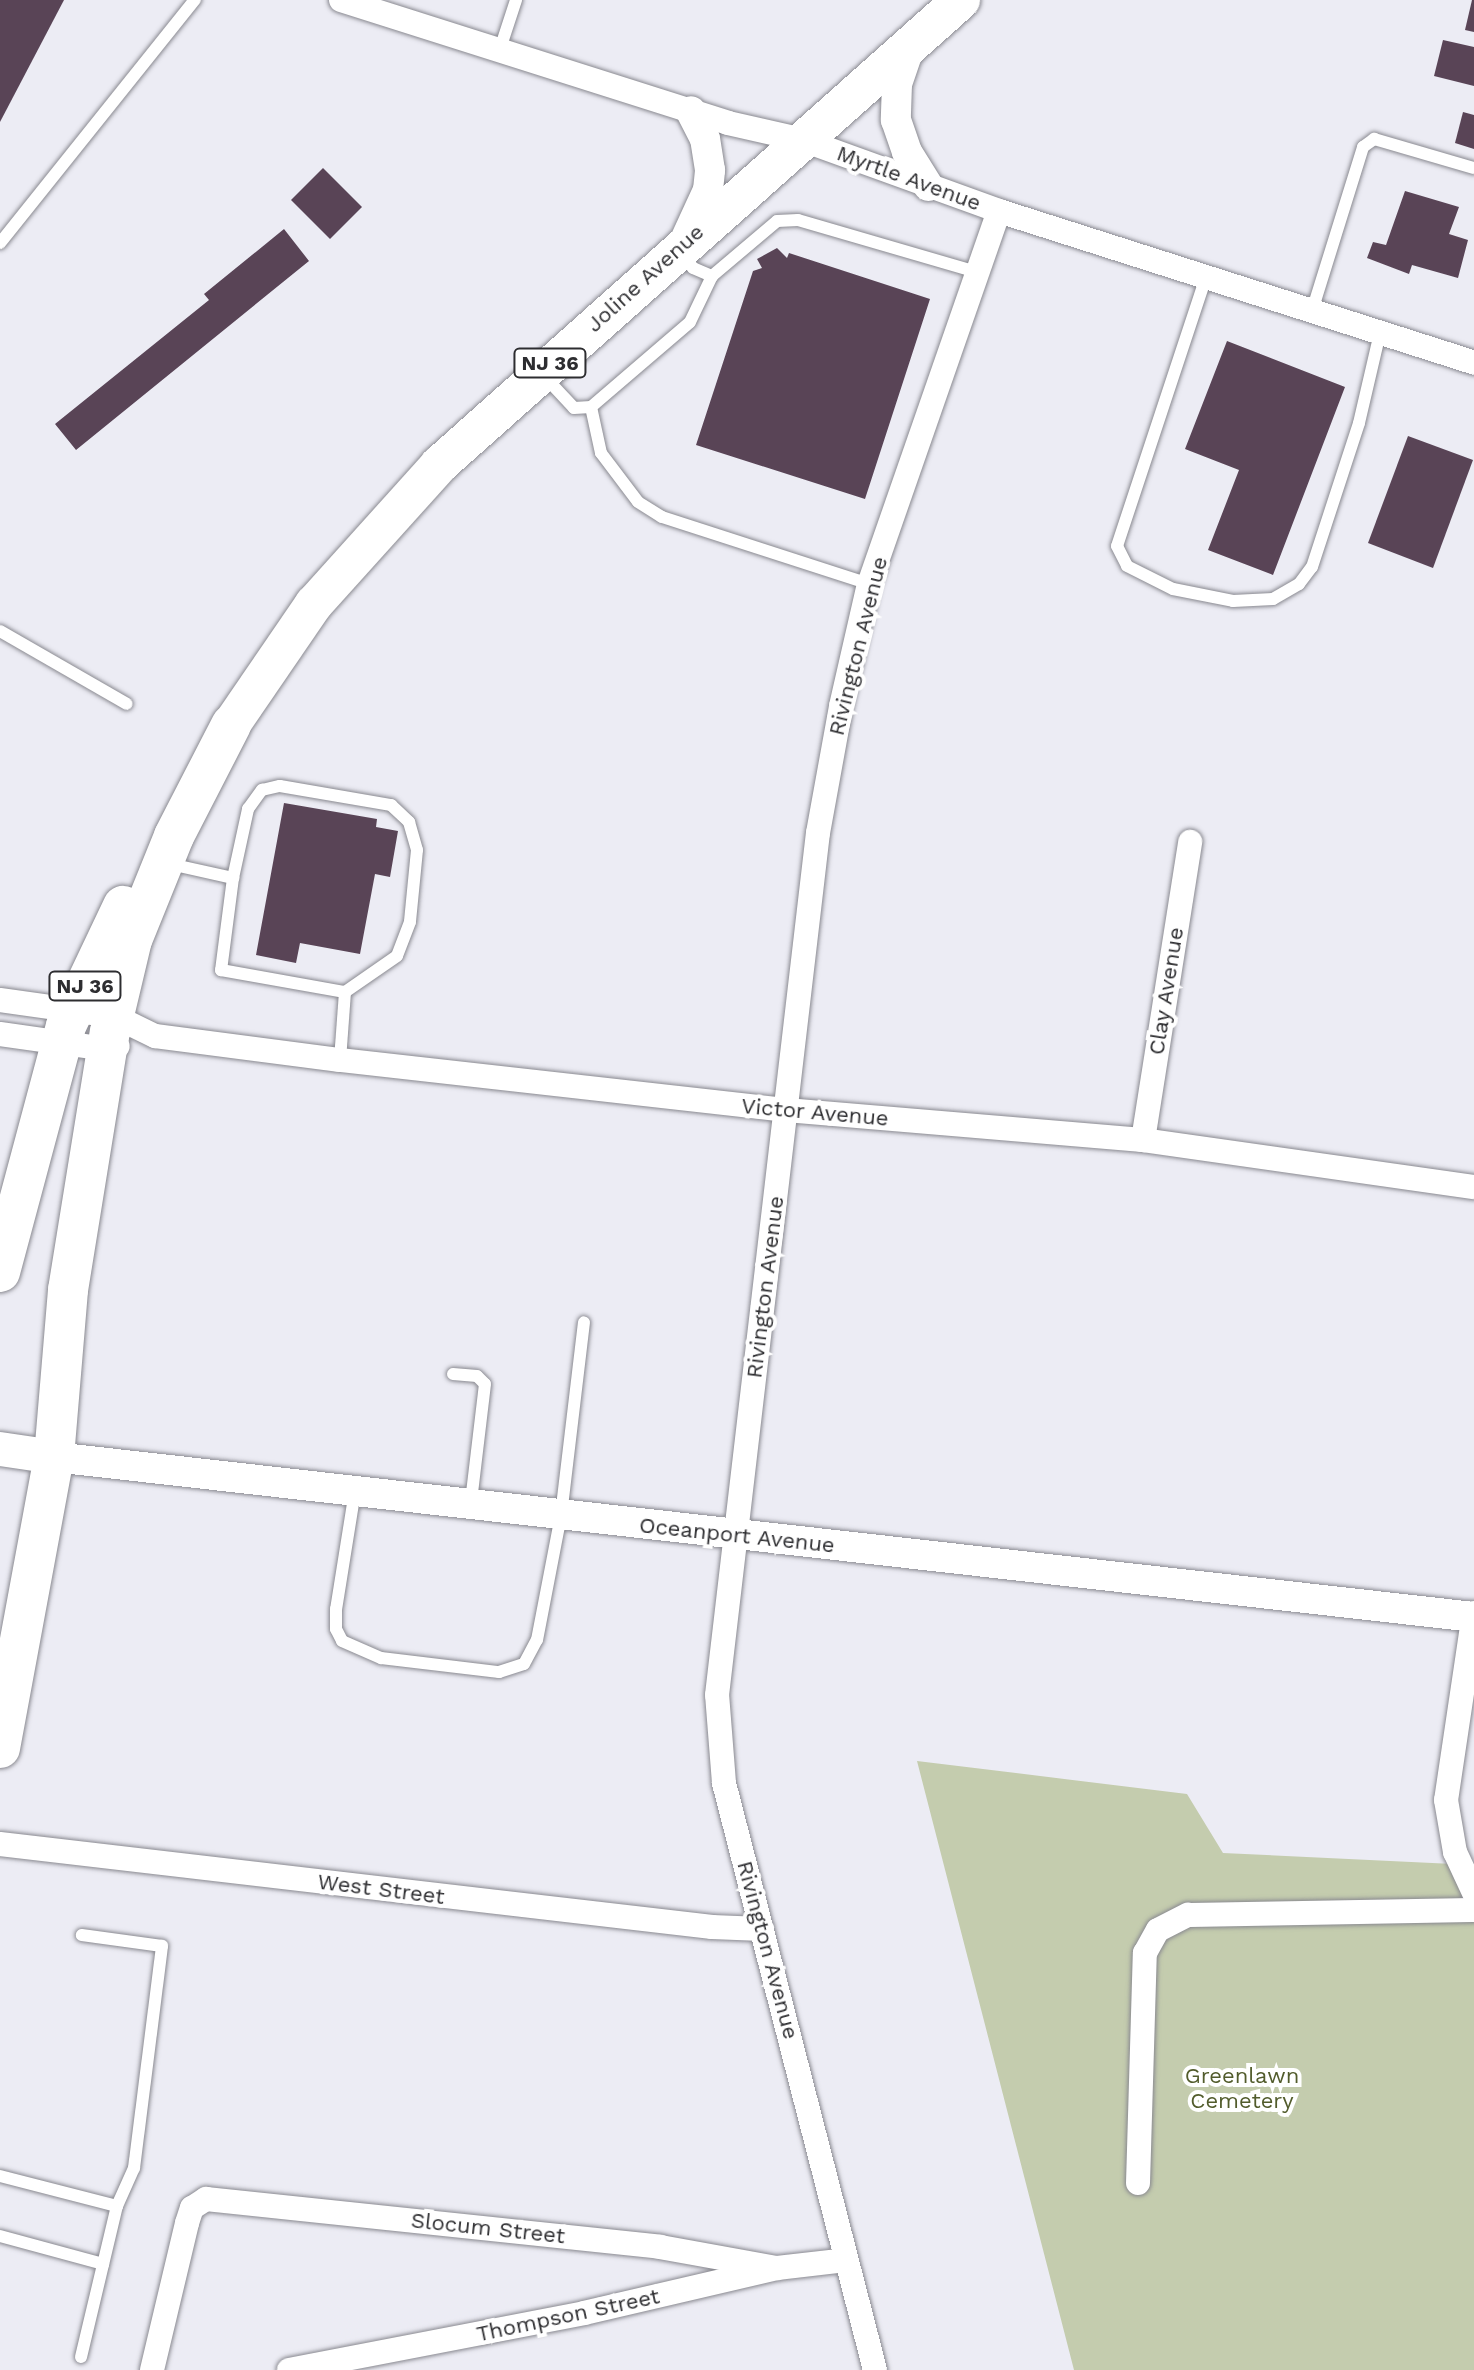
<!DOCTYPE html>
<html>
<head>
<meta charset="utf-8">
<style>
	body { margin:0 }
	#map { position:relative; width:1474px; height:2370px; overflow:hidden; background:#ececf4; font-family:"Work Sans",sans-serif }
	div>[style] { position:absolute }
	.green>* { inset:0; background:#c4ccae }
	.building>* { inset:0; background:#594456 }
	.roads { filter:drop-shadow(0 0 2px #898990) drop-shadow(0 0 2px #898990) }
	.service>* { height:12px; margin:-6px; padding:0 6px; transform-origin:6px; border-radius:6px; background:#fff }
	.minor>* { height:24px; margin:-12px; padding:0 12px; transform-origin:12px; border-radius:12px; background:#fff }
	.tertiary>* { height:30px; margin:-15px; padding:0 15px; transform-origin:15px; border-radius:15px; background:#fff }
	.secondary>* { height:34px; margin:-17px; padding:0 17px; transform-origin:17px; border-radius:17px; background:#fff }
	.primary>* { height:38px; margin:-19px; padding:0 19px; transform-origin:19px; border-radius:19px; background:#fff }
	.trunk>* { height:40px; margin:-20px; padding:0 20px; transform-origin:20px; border-radius:20px; background:#fff }
	span { translate:-50% -50%; white-space:nowrap; text-align:center; line-height:1.15; -webkit-text-stroke:8px #fff; paint-order:stroke }
	.shield-label span { padding:2px 6px; background:#fff; border:2px solid; border-radius:6px; -webkit-text-stroke-width:0 }
	.shield-label { font-size:20px; color:#2d2d30; font-weight:700 }
	.street-label { font-size:22px; color:#2d2d30 }
	.park-label { font-size:22px; color:#525c2c }
</style>
</head>
<body>
<div id="map">
	<div class="green">
		<div style="clip-path:polygon(917px 1761px,1187px 1794px,1223px 1853px,1474px 1865px,1474px 2370px,1074px 2370px)"></div>
	</div>
	<div class="building">
		<div style="clip-path:polygon(0 0,64px 0,0 122px)"></div>
		<div style="clip-path:polygon(1472px 0,1474px 0,1474px 32px,1465px 30px)"></div>
		<div style="clip-path:polygon(1443px 40px,1474px 47px,1474px 86px,1434px 76px)"></div>
		<div style="clip-path:polygon(1463px 112px,1474px 115px,1474px 149px,1455px 143px)"></div>
		<div style="clip-path:polygon(323px 168px,362px 207px,330px 239px,291px 200px)"></div>
		<div style="clip-path:polygon(1405px 191px,1459px 207px,1449px 234px,1468px 240px,1458px 278px,1412px 265px,1409px 274px,1367px 258px,1373px 242px,1386px 245px)"></div>
		<div style="clip-path:polygon(284px 229px,309px 261px,76px 450px,55px 424px,209px 300px,204px 294px)"></div>
		<div style="clip-path:polygon(777px 248px,787px 258px,789px 253px,930px 299px,865px 499px,696px 445px,753px 271px,762px 268px,757px 259px)"></div>
		<div style="clip-path:polygon(1227px 341px,1345px 387px,1273px 575px,1208px 550px,1239px 470px,1185px 449px)"></div>
		<div style="clip-path:polygon(1408px 436px,1473px 460px,1433px 568px,1368px 543px)"></div>
		<div style="clip-path:polygon(284px 803px,377px 819px,376px 827px,398px 831px,390px 877px,375px 874px,360px 954px,300px 943px,296px 963px,256px 955px)"></div>
	</div>
	<div class="roads">
		<div class="service">
			<div style="left:500px;top:49px;width:52px;rotate:-71.9deg"></div>
			<div style="left:0;top:243px;width:312px;rotate:-51.3deg"></div>
			<div style="left:681px;top:253px;width:19px;rotate:51deg"></div>
			<div style="left:693px;top:268px;width:21px;rotate:23deg"></div>
			<div style="left:712px;top:276px;width:85px;rotate:-40.2deg"></div>
			<div style="left:777px;top:221px;width:21px;rotate:-3deg"></div>
			<div style="left:798px;top:220px;width:186px;rotate:16.2deg"></div>
			<div style="left:1206px;top:277px;width:283px;rotate:108.3deg"></div>
			<div style="left:1117px;top:546px;width:22px;rotate:63deg"></div>
			<div style="left:1127px;top:566px;width:51px;rotate:26.6deg"></div>
			<div style="left:1173px;top:589px;width:61px;rotate:11.3deg"></div>
			<div style="left:1233px;top:601px;width:40px;rotate:-2.9deg"></div>
			<div style="left:1273px;top:599px;width:30px;rotate:-30deg"></div>
			<div style="left:1299px;top:584px;width:21px;rotate:-53deg"></div>
			<div style="left:1312px;top:567px;width:151px;rotate:-71.9deg"></div>
			<div style="left:1359px;top:423px;width:92px;rotate:-76.9deg"></div>
			<div style="left:1312px;top:311px;width:172px;rotate:-72.7deg"></div>
			<div style="left:1363px;top:147px;width:14px;rotate:-36deg"></div>
			<div style="left:1374px;top:139px;width:104px;rotate:16.2deg"></div>
			<div style="left:545px;top:377px;width:42px;rotate:46.9deg"></div>
			<div style="left:574px;top:408px;width:17px;rotate:-3deg"></div>
			<div style="left:591px;top:407px;width:130px;rotate:-40.6deg"></div>
			<div style="left:690px;top:322px;width:51px;rotate:-64.4deg"></div>
			<div style="left:591px;top:407px;width:47px;rotate:77.7deg"></div>
			<div style="left:601px;top:453px;width:61px;rotate:52.9deg"></div>
			<div style="left:638px;top:502px;width:28px;rotate:32deg"></div>
			<div style="left:662px;top:517px;width:218px;rotate:17.9deg"></div>
			<div style="left:0;top:631px;width:146px;rotate:29.9deg"></div>
			<div style="left:170px;top:864px;width:65px;rotate:12.5deg"></div>
			<div style="left:233px;top:878px;width:71px;rotate:-77.7deg"></div>
			<div style="left:248px;top:809px;width:24px;rotate:-54deg"></div>
			<div style="left:262px;top:790px;width:18px;rotate:-13deg"></div>
			<div style="left:280px;top:786px;width:113px;rotate:9.7deg"></div>
			<div style="left:391px;top:805px;width:25px;rotate:43deg"></div>
			<div style="left:409px;top:822px;width:29px;rotate:74deg"></div>
			<div style="left:417px;top:850px;width:72px;rotate:95.6deg"></div>
			<div style="left:410px;top:922px;width:36px;rotate:111deg"></div>
			<div style="left:397px;top:956px;width:63px;rotate:145.3deg"></div>
			<div style="left:233px;top:878px;width:93px;rotate:97.4deg"></div>
			<div style="left:221px;top:970px;width:126px;rotate:10.1deg"></div>
			<div style="left:345px;top:992px;width:68px;rotate:94.2deg"></div>
			<div style="left:453px;top:1374px;width:24px;rotate:5deg"></div>
			<div style="left:477px;top:1376px;width:11px;rotate:45deg"></div>
			<div style="left:485px;top:1384px;width:119px;rotate:96.8deg"></div>
			<div style="left:355px;top:1491px;width:120px;rotate:99.1deg"></div>
			<div style="left:336px;top:1609px;width:20px;rotate:90deg"></div>
			<div style="left:336px;top:1629px;width:13px;rotate:63deg"></div>
			<div style="left:342px;top:1641px;width:43px;rotate:23.6deg"></div>
			<div style="left:381px;top:1658px;width:119px;rotate:6.8deg"></div>
			<div style="left:499px;top:1672px;width:26px;rotate:-18deg"></div>
			<div style="left:524px;top:1664px;width:27px;rotate:-62deg"></div>
			<div style="left:537px;top:1640px;width:127px;rotate:-79.1deg"></div>
			<div style="left:561px;top:1515px;width:194px;rotate:-83.2deg"></div>
			<div style="left:0;top:2176px;width:121px;rotate:14.4deg"></div>
			<div style="left:0;top:2236px;width:107px;rotate:15.2deg"></div>
			<div style="left:81px;top:2357px;width:155px;rotate:-76.6deg"></div>
			<div style="left:117px;top:2206px;width:42px;rotate:-65.9deg"></div>
			<div style="left:134px;top:2168px;width:224px;rotate:-82.8deg"></div>
			<div style="left:162px;top:1946px;width:81px;rotate:-172.2deg"></div>
		</div>
		<div class="minor">
			<div style="left:341px;top:0;width:406px;rotate:17.6deg"></div>
			<div style="left:728px;top:123px;width:77px;rotate:12.8deg"></div>
			<div style="left:803px;top:140px;width:208px;rotate:19.9deg"></div>
			<div style="left:999px;top:211px;width:499px;rotate:17.7deg"></div>
			<div style="left:0;top:1000px;width:115px;rotate:8deg"></div>
			<div style="left:114px;top:1016px;width:46px;rotate:26deg"></div>
			<div style="left:155px;top:1036px;width:187px;rotate:7.4deg"></div>
			<div style="left:340px;top:1060px;width:449px;rotate:6.4deg"></div>
			<div style="left:786px;top:1110px;width:358px;rotate:4.8deg"></div>
			<div style="left:1143px;top:1140px;width:334px;rotate:8.1deg"></div>
			<div style="left:0;top:1034px;width:108px;rotate:8deg"></div>
			<div style="left:107px;top:1049px;width:11px;rotate:-15deg"></div>
			<div style="left:1143px;top:1140px;width:302px;rotate:-81deg"></div>
			<div style="left:1474px;top:1613px;width:189px;rotate:98.5deg"></div>
			<div style="left:1446px;top:1800px;width:53px;rotate:80.2deg"></div>
			<div style="left:1455px;top:1852px;width:45px;rotate:65.1deg"></div>
			<div style="left:0;top:1844px;width:717px;rotate:6.65deg"></div>
			<div style="left:712px;top:1927px;width:50px;rotate:2.3deg"></div>
			<div style="left:1138px;top:2183px;width:230px;rotate:-88.3deg"></div>
			<div style="left:1145px;top:1953px;width:26px;rotate:-61deg"></div>
			<div style="left:1158px;top:1930px;width:34px;rotate:-27deg"></div>
			<div style="left:1188px;top:1915px;width:286px;rotate:-1deg"></div>
			<div style="left:152px;top:2370px;width:151px;rotate:-76.6deg"></div>
			<div style="left:187px;top:2223px;width:16px;rotate:-72deg"></div>
			<div style="left:192px;top:2208px;width:17px;rotate:-33deg"></div>
			<div style="left:206px;top:2199px;width:457px;rotate:6deg"></div>
			<div style="left:660px;top:2247px;width:119px;rotate:10.2deg"></div>
			<div style="left:289px;top:2370px;width:300px;rotate:-10.9deg"></div>
			<div style="left:584px;top:2313px;width:198px;rotate:-13.1deg"></div>
			<div style="left:777px;top:2268px;width:69px;rotate:-6.6deg"></div>
			<div style="left:875px;top:2370px;width:606px;rotate:-104.43deg"></div>
			<div style="left:724px;top:1783px;width:88px;rotate:-94.5deg"></div>
			<div style="left:717px;top:1695px;width:868px;rotate:-83.32deg"></div>
			<div style="left:818px;top:833px;width:129px;rotate:-79.7deg"></div>
			<div style="left:841px;top:706px;width:125px;rotate:-77.1deg"></div>
			<div style="left:869px;top:584px;width:395px;rotate:-70.8deg"></div>
		</div>
		<div class="tertiary">
			<div style="left:910px;top:46px;width:40px;rotate:108.9deg"></div>
			<div style="left:897px;top:84px;width:36px;rotate:92deg"></div>
			<div style="left:896px;top:120px;width:34px;rotate:71deg"></div>
			<div style="left:907px;top:152px;width:40px;rotate:58deg"></div>
			<div style="left:685px;top:240px;width:55px;rotate:-65.3deg"></div>
			<div style="left:708px;top:190px;width:20px;rotate:-84deg"></div>
			<div style="left:710px;top:170px;width:31px;rotate:-99deg"></div>
			<div style="left:705px;top:139px;width:31px;rotate:-117deg"></div>
			<div style="left:54px;top:1457px;width:1429px;rotate:6.43deg"></div>
		</div>
		<div class="secondary">
			<div style="left:0;top:1449px;width:55px;rotate:8.4deg"></div>
		</div>
		<div class="primary">
			<div style="left:231px;top:725px;width:147px;rotate:-55.6deg"></div>
			<div style="left:314px;top:604px;width:187px;rotate:-48deg"></div>
			<div style="left:439px;top:465px;width:699px;rotate:-41.69deg"></div>
		</div>
		<div class="trunk">
			<div style="left:0;top:1272px;width:255px;rotate:-75deg"></div>
			<div style="left:66px;top:1026px;width:133px;rotate:-64.6deg"></div>
			<div style="left:0;top:1748px;width:296px;rotate:-79.5deg"></div>
			<div style="left:54px;top:1457px;width:168px;rotate:-85.2deg"></div>
			<div style="left:68px;top:1290px;width:261px;rotate:-80.8deg"></div>
			<div style="left:110px;top:1032px;width:95px;rotate:-76.6deg"></div>
			<div style="left:132px;top:940px;width:112px;rotate:-68deg"></div>
			<div style="left:174px;top:836px;width:125px;rotate:-62.8deg"></div>
		</div>
	</div>
	<div class="shield-label">
		<span style="left:550px;top:363px">NJ 36</span>
		<span style="left:85px;top:986px">NJ 36</span>
	</div>
	<div class="street-label">
		<span style="left:909px;top:178px;rotate:20deg">Myrtle Avenue</span>
		<span style="left:645px;top:278px;rotate:-42deg">Joline Avenue</span>
		<span style="left:858px;top:646px;rotate:-76deg">Rivington Avenue</span>
		<span style="left:1166px;top:991px;rotate:-81deg">Clay Avenue</span>
		<span style="left:815px;top:1112px;rotate:5deg">Victor Avenue</span>
		<span style="left:765px;top:1287px;rotate:-83deg">Rivington Avenue</span>
		<span style="left:737px;top:1535px;rotate:6deg">Oceanport Avenue</span>
		<span style="left:381px;top:1889px;rotate:7deg">West Street</span>
		<span style="left:768px;top:1950px;rotate:75deg">Rivington Avenue</span>
		<span style="left:488px;top:2228px;rotate:6deg">Slocum Street</span>
		<span style="left:568px;top:2315px;rotate:-12deg">Thompson Street</span>
	</div>
	<div class="park-label">
		<span style="left:1242px;top:2088px">Greenlawn<br>Cemetery</span>
	</div>
</div>
</body>
</html>
